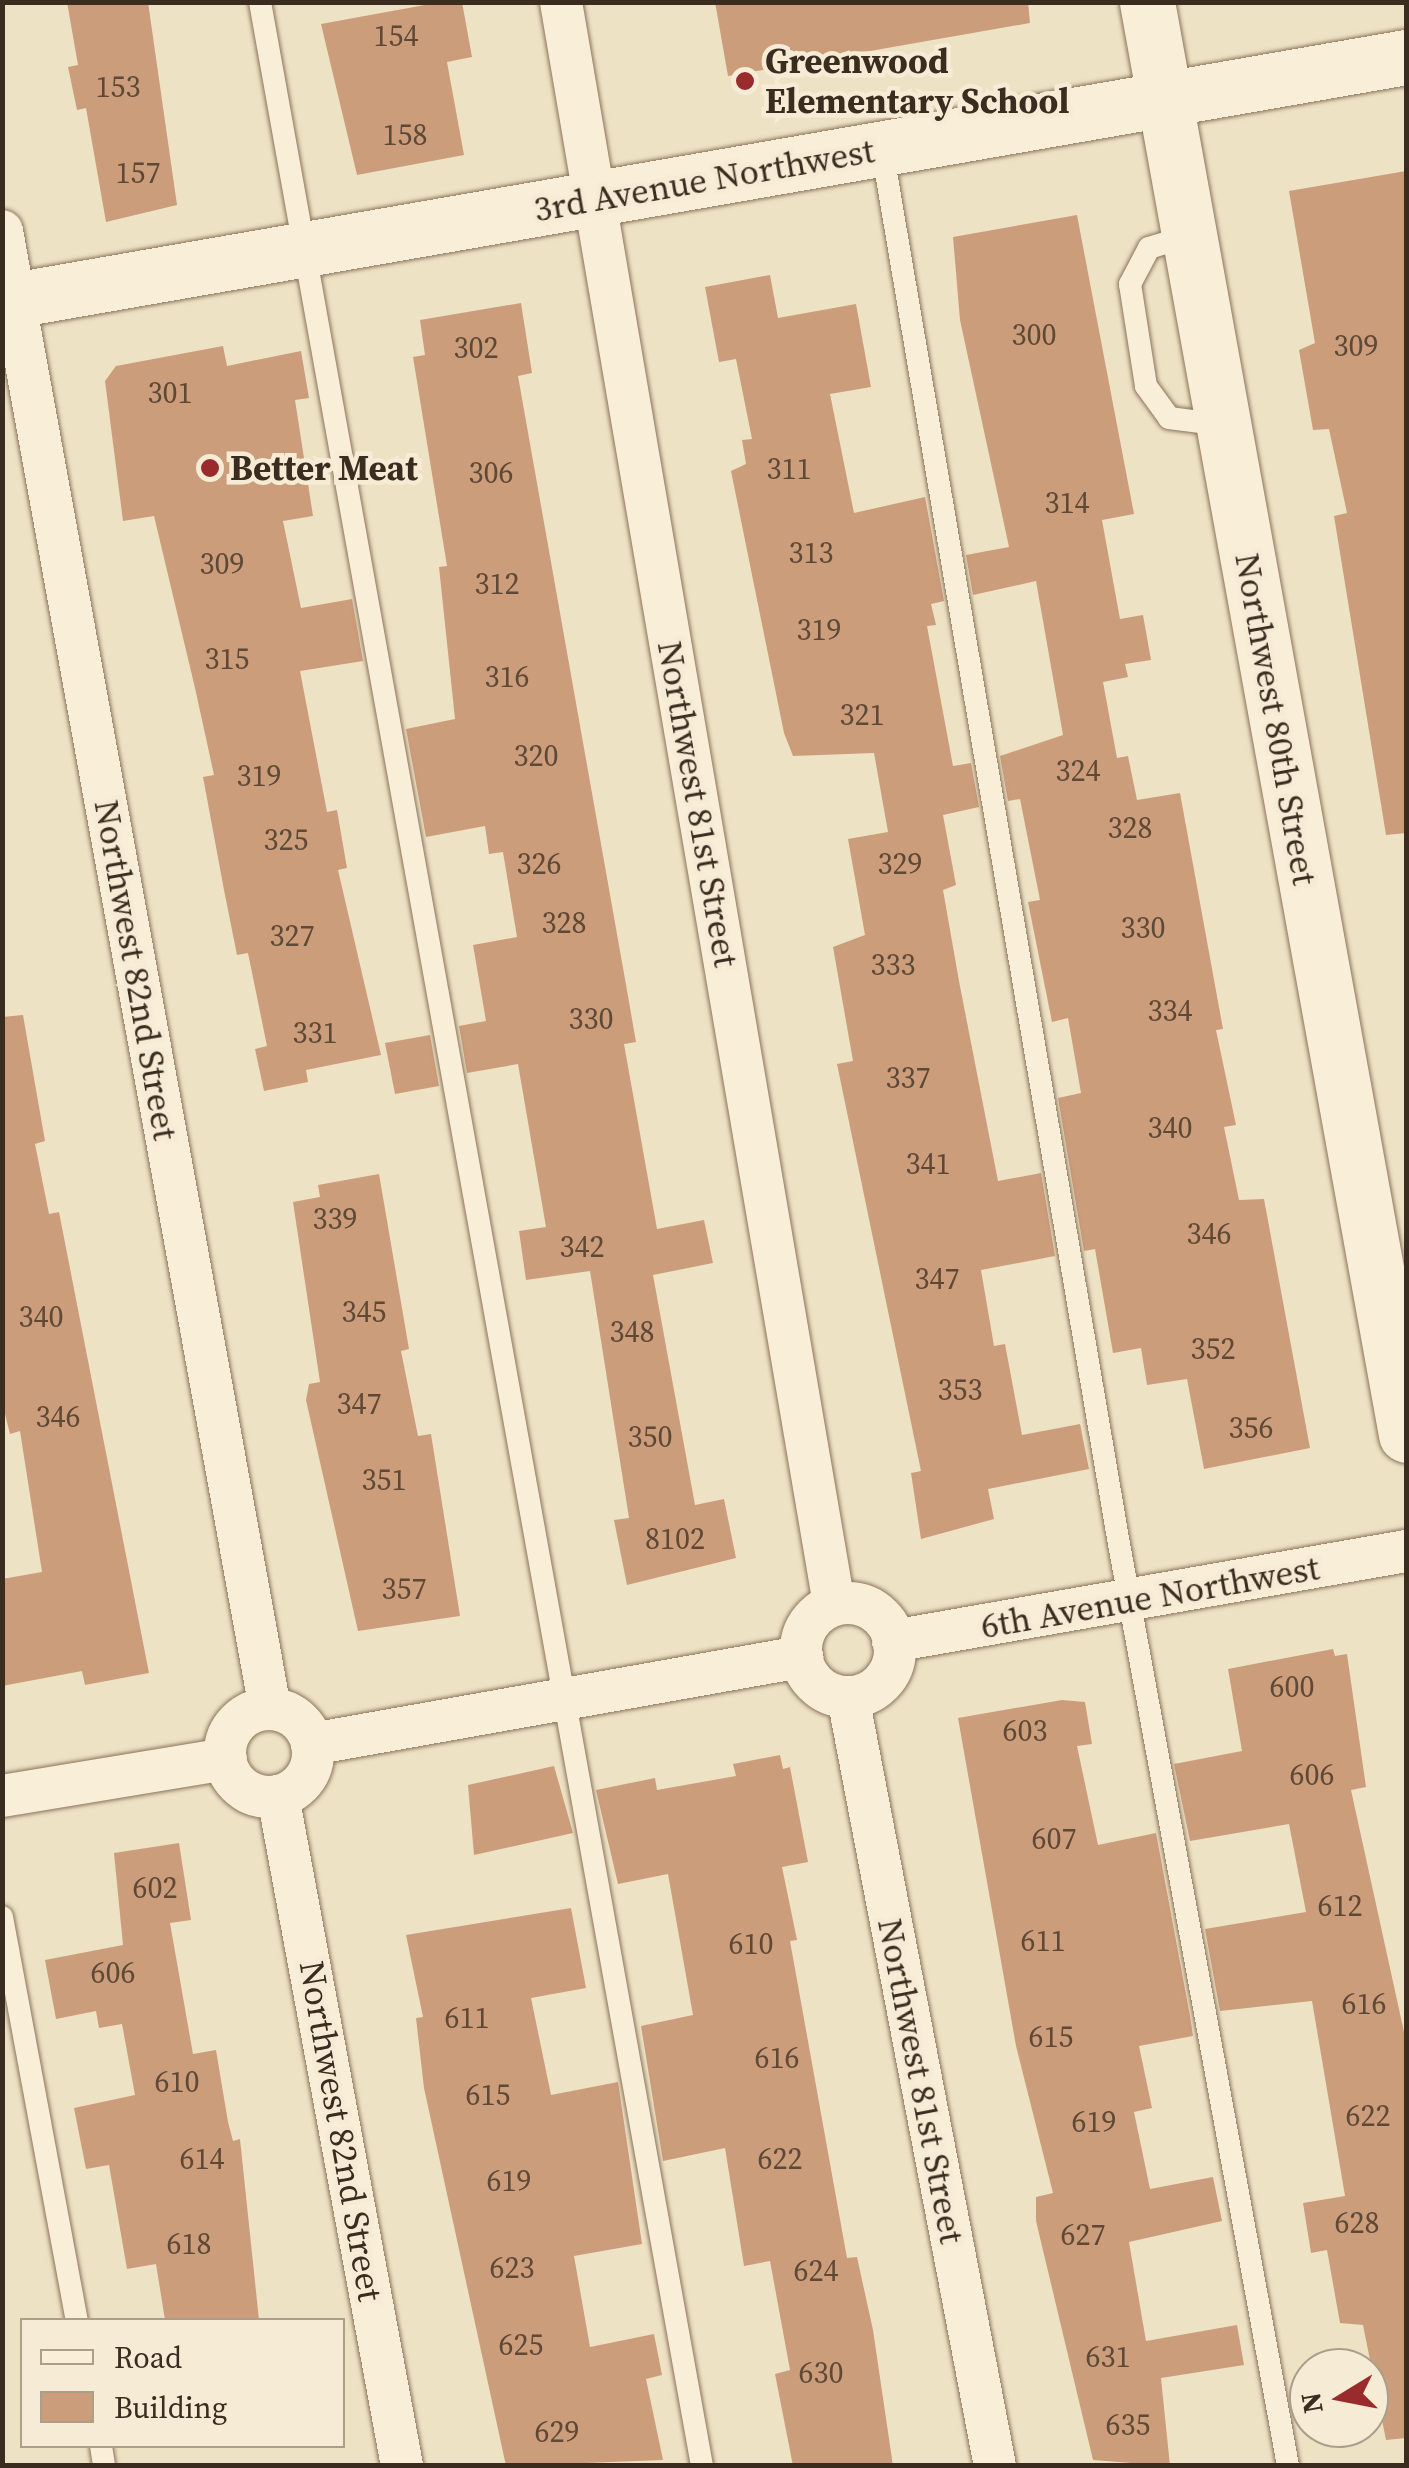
<!DOCTYPE html>
<html>
<head>
<meta charset="utf-8">
<style>
	body { margin:0 }
	#map { position:relative; width:1409px; height:2468px; overflow:hidden; background:#eee2c5; font-family:"Source Serif 4",serif }
	div>[style] { position:absolute }
	.building>* { inset:0; background:#cc9d7b }
	.roads { filter:drop-shadow(0 0 2px #8a745b) drop-shadow(0 0 2px #8a745b) }
	.lane>* { height:22px; margin:-11px; padding:0 11px; transform-origin:11px; border-radius:11px; background:#f9efd9 }
	.street>* { height:42px; margin:-21px; padding:0 21px; transform-origin:21px; border-radius:21px; background:#f9efd9 }
	.street>.ring { margin:-21px; padding:0; box-sizing:content-box; background:none; border:42px solid #f9efd9; border-radius:50% }
	.secondary>* { height:55px; margin:-27.5px; padding:0 27.5px; transform-origin:27.5px; border-radius:27.5px; background:#f9efd9 }
	.dots>* { width:28px; height:28px; translate:-50% -50%; box-sizing:border-box; border:5px solid #f6ecd5; border-radius:50% }
	span { translate:-50% -50%; white-space:nowrap; text-align:center; line-height:1.15; -webkit-text-stroke:9px #f6ecd5; paint-order:stroke }
	.number-label { font-size:30px; color:#5e4836 }
	.number-label span { -webkit-text-stroke-width:0 }
	.poi-label { font-size:35px; color:#3a2c1f; font-weight:700 }
	.left { translate:0 -50%; text-align:left }
	.street-label { font-size:35px; color:#3a2c1f }
	.frame { position:absolute; inset:0; border:5px solid #3a2c1f; pointer-events:none }
	.legend { position:absolute; left:20px; top:2318px; width:325px; height:130px; box-sizing:border-box; background:#f6ecd5; border:2px solid #ab9f8c; margin:0; padding:12px 18px; list-style:none; font-size:30px; color:#3a2c1f }
	.legend li { display:flex; align-items:center; gap:20px; height:50px }
	.legend b { width:50px; border:2px solid #ab9f8c }
	.north { position:absolute; left:1289px; top:2348px; width:100px; height:100px; box-sizing:border-box; background:#f6ecd5; border:2px solid #ab9f8c; border-radius:50%; rotate:260deg; font-size:28px; font-weight:700; line-height:40px; text-align:center; color:#3a2c1f }
	.north::after { content:''; display:block; margin:auto; width:35px; height:45px; background:#992b2c; clip-path:polygon(50% 0,100% 100%,50% 72%,0 100%) }
</style>
</head>
<body>
<div id="map">
	<div class="building">
		<div style="clip-path:polygon(67px 2px,148px 2px,177px 205px,106px 222px,86px 108px,77px 110px,68px 67px,78px 65px)"></div>
		<div style="clip-path:polygon(441px 2px,462px 2px,472px 57px,447px 62px,464px 155px,357px 175px,321px 24px)"></div>
		<div style="clip-path:polygon(715px 2px,1028px 2px,1030px 23px,728px 76px)"></div>
		<div style="clip-path:polygon(1406px 171px,1406px 833px,1386px 835px,1334px 516px,1347px 513px,1329px 429px,1313px 430px,1299px 350px,1315px 343px,1289px 191px)"></div>
		<div style="clip-path:polygon(1077px 215px,1134px 514px,1102px 520px,1120px 619px,1143px 615px,1151px 660px,1125px 664px,1128px 677px,1103px 682px,1117px 758px,1128px 756px,1137px 800px,1180px 793px,1223px 1029px,1216px 1030px,1236px 1125px,1224px 1127px,1239px 1200px,1264px 1199px,1310px 1448px,1204px 1469px,1187px 1379px,1147px 1385px,1141px 1348px,1113px 1353px,1095px 1249px,1084px 1251px,1058px 1098px,1081px 1093px,1068px 1018px,1052px 1022px,1028px 902px,1040px 900px,1020px 799px,1008px 801px,1000px 756px,1063px 735px,1036px 581px,973px 595px,966px 555px,1009px 547px,960px 320px,953px 237px)"></div>
		<div style="clip-path:polygon(770px 275px,778px 318px,856px 304px,871px 387px,830px 394px,854px 513px,925px 497px,944px 601px,931px 604px,936px 625px,927px 626px,953px 766px,971px 763px,979px 807px,943px 815px,956px 885px,943px 890px,959px 981px,998px 1181px,1041px 1173px,1055px 1256px,981px 1270px,994px 1346px,1005px 1344px,1022px 1435px,1080px 1424px,1089px 1469px,988px 1489px,994px 1519px,921px 1539px,911px 1473px,921px 1471px,837px 1064px,853px 1061px,833px 947px,865px 935px,848px 839px,888px 832px,874px 753px,793px 756px,784px 733px,731px 471px,746px 464px,742px 440px,752px 439px,736px 359px,719px 362px,705px 287px)"></div>
		<div style="clip-path:polygon(521px 303px,532px 373px,518px 376px,628px 996px,636px 1042px,624px 1044px,657px 1229px,704px 1220px,713px 1263px,653px 1275px,695px 1505px,724px 1499px,736px 1558px,627px 1585px,614px 1520px,629px 1518px,590px 1271px,526px 1280px,519px 1231px,546px 1227px,518px 1064px,467px 1073px,459px 1026px,486px 1021px,473px 945px,517px 937px,503px 852px,489px 854px,485px 826px,426px 837px,406px 729px,455px 719px,439px 567px,447px 566px,413px 357px,425px 355px,420px 320px)"></div>
		<div style="clip-path:polygon(223px 346px,227px 366px,301px 351px,309px 398px,295px 400px,313px 516px,283px 521px,301px 608px,352px 599px,363px 661px,300px 671px,327px 812px,337px 810px,347px 868px,338px 870px,381px 1055px,306px 1070px,308px 1082px,264px 1091px,255px 1049px,267px 1046px,248px 953px,237px 955px,224px 890px,203px 777px,214px 775px,195px 688px,154px 516px,123px 521px,105px 381px,116px 366px)"></div>
		<div style="clip-path:polygon(23px 1015px,45px 1141px,35px 1144px,49px 1214px,59px 1212px,149px 1673px,85px 1685px,82px 1671px,2px 1686px,2px 1579px,42px 1572px,20px 1431px,10px 1434px,2px 1402px,2px 1017px)"></div>
		<div style="clip-path:polygon(430px 1035px,439px 1086px,395px 1094px,385px 1043px)"></div>
		<div style="clip-path:polygon(379px 1174px,409px 1349px,401px 1351px,418px 1436px,431px 1434px,460px 1616px,358px 1631px,306px 1400px,309px 1384px,320px 1382px,293px 1202px,320px 1197px,318px 1185px)"></div>
		<div style="clip-path:polygon(1333px 1649px,1335px 1656px,1347px 1654px,1366px 1787px,1351px 1790px,1406px 2041px,1406px 2438px,1386px 2440px,1363px 2325px,1340px 2323px,1327px 2250px,1311px 2253px,1303px 2203px,1345px 2196px,1312px 2001px,1220px 2011px,1205px 1929px,1306px 1912px,1289px 1824px,1190px 1841px,1174px 1764px,1242px 1751px,1228px 1669px)"></div>
		<div style="clip-path:polygon(1062px 1700px,1085px 1702px,1092px 1744px,1077px 1746px,1098px 1845px,1156px 1833px,1190px 2016px,1193px 2036px,1139px 2046px,1152px 2108px,1134px 2112px,1150px 2189px,1213px 2177px,1222px 2221px,1129px 2242px,1146px 2341px,1237px 2325px,1244px 2365px,1161px 2378px,1170px 2466px,1093px 2460px,1036px 2221px,1036px 2197px,1053px 2193px,1016px 2046px,958px 1718px)"></div>
		<div style="clip-path:polygon(780px 1755px,783px 1769px,790px 1767px,808px 1862px,782px 1867px,797px 1940px,790px 1941px,847px 2258px,857px 2257px,873px 2330px,893px 2466px,793px 2466px,775px 2374px,790px 2370px,770px 2261px,744px 2266px,725px 2148px,663px 2161px,641px 2026px,693px 2015px,668px 1874px,618px 1884px,596px 1790px,655px 1778px,657px 1790px,736px 1776px,733px 1764px)"></div>
		<div style="clip-path:polygon(554px 1766px,573px 1833px,474px 1855px,468px 1785px)"></div>
		<div style="clip-path:polygon(179px 1843px,191px 1920px,170px 1923px,193px 2054px,216px 2050px,228px 2122px,233px 2141px,240px 2139px,259px 2320px,165px 2320px,156px 2264px,127px 2269px,109px 2165px,86px 2169px,74px 2108px,135px 2095px,122px 2024px,99px 2028px,96px 2011px,56px 2019px,45px 1960px,123px 1945px,114px 1853px)"></div>
		<div style="clip-path:polygon(571px 1908px,586px 1988px,531px 1998px,551px 2095px,618px 2082px,642px 2244px,574px 2256px,590px 2347px,654px 2334px,662px 2375px,646px 2379px,663px 2460px,506px 2466px,424px 2088px,416px 2018px,423px 2017px,406px 1935px)"></div>
	</div>
	<div class="roads">
		<div class="lane">
			<div style="left:260px;top:2px;width:2503px;rotate:79.83deg"></div>
			<div style="left:882px;top:149px;width:1415px;rotate:80.36deg"></div>
			<div style="left:1119px;top:1544px;width:937px;rotate:79.61deg"></div>
			<div style="left:1188px;top:236px;width:41px;rotate:162.9deg"></div>
			<div style="left:1149px;top:248px;width:41px;rotate:117.8deg"></div>
			<div style="left:1130px;top:284px;width:103px;rotate:81.1deg"></div>
			<div style="left:1146px;top:386px;width:39px;rotate:54deg"></div>
			<div style="left:1169px;top:418px;width:54px;rotate:7.4deg"></div>
			<div style="left:2px;top:1917px;width:410px;rotate:79.5deg"></div>
			<div style="left:101px;top:2446px;width:20px;rotate:81deg"></div>
		</div>
		<div class="street">
			<div style="left:561px;top:2px;width:1626px;rotate:80.33deg"></div>
			<div style="left:2px;top:231px;width:1502px;rotate:79.72deg"></div>
			<div class="ring" style="left:801px;top:1603px;width:52px;height:52px"></div>
			<div style="left:893px;top:1641px;width:521px;rotate:-9.95deg"></div>
			<div style="left:848px;top:1697px;width:783px;rotate:79.18deg"></div>
			<div class="ring" style="left:225px;top:1709px;width:46px;height:46px"></div>
			<div style="left:312px;top:1744px;width:498px;rotate:-10.1deg"></div>
			<div style="left:2px;top:1796px;width:227px;rotate:-9.4deg"></div>
			<div style="left:278px;top:1796px;width:681px;rotate:79.51deg"></div>
		</div>
		<div class="secondary">
			<div style="left:1147px;top:2px;width:1456px;rotate:79.75deg"></div>
			<div style="left:2px;top:302px;width:1425px;rotate:-9.9deg"></div>
		</div>
	</div>
	<div class="dots">
		<div style="left:745px;top:81px;background:#992b2c"></div>
		<div style="left:210px;top:468px;background:#992b2c"></div>
	</div>
	<div class="number-label">
		<span style="left:396px;top:36px">154</span>
		<span style="left:118px;top:87px">153</span>
		<span style="left:405px;top:135px">158</span>
		<span style="left:138px;top:173px">157</span>
		<span style="left:1034px;top:335px">300</span>
		<span style="left:1356px;top:346px">309</span>
		<span style="left:476px;top:348px">302</span>
		<span style="left:170px;top:393px">301</span>
		<span style="left:789px;top:469px">311</span>
		<span style="left:491px;top:473px">306</span>
		<span style="left:1067px;top:503px">314</span>
		<span style="left:811px;top:553px">313</span>
		<span style="left:222px;top:564px">309</span>
		<span style="left:497px;top:584px">312</span>
		<span style="left:819px;top:630px">319</span>
		<span style="left:227px;top:659px">315</span>
		<span style="left:507px;top:677px">316</span>
		<span style="left:862px;top:715px">321</span>
		<span style="left:536px;top:756px">320</span>
		<span style="left:1078px;top:771px">324</span>
		<span style="left:259px;top:776px">319</span>
		<span style="left:1130px;top:828px">328</span>
		<span style="left:286px;top:840px">325</span>
		<span style="left:539px;top:864px">326</span>
		<span style="left:900px;top:864px">329</span>
		<span style="left:564px;top:923px">328</span>
		<span style="left:1143px;top:928px">330</span>
		<span style="left:292px;top:936px">327</span>
		<span style="left:893px;top:965px">333</span>
		<span style="left:1170px;top:1011px">334</span>
		<span style="left:591px;top:1019px">330</span>
		<span style="left:315px;top:1033px">331</span>
		<span style="left:908px;top:1078px">337</span>
		<span style="left:1170px;top:1128px">340</span>
		<span style="left:928px;top:1164px">341</span>
		<span style="left:335px;top:1219px">339</span>
		<span style="left:1209px;top:1234px">346</span>
		<span style="left:582px;top:1247px">342</span>
		<span style="left:937px;top:1279px">347</span>
		<span style="left:364px;top:1312px">345</span>
		<span style="left:41px;top:1317px">340</span>
		<span style="left:632px;top:1332px">348</span>
		<span style="left:1213px;top:1349px">352</span>
		<span style="left:960px;top:1390px">353</span>
		<span style="left:359px;top:1404px">347</span>
		<span style="left:58px;top:1417px">346</span>
		<span style="left:1251px;top:1428px">356</span>
		<span style="left:650px;top:1437px">350</span>
		<span style="left:384px;top:1480px">351</span>
		<span style="left:675px;top:1539px">8102</span>
		<span style="left:404px;top:1589px">357</span>
		<span style="left:1292px;top:1687px">600</span>
		<span style="left:1025px;top:1731px">603</span>
		<span style="left:1312px;top:1775px">606</span>
		<span style="left:1054px;top:1839px">607</span>
		<span style="left:155px;top:1888px">602</span>
		<span style="left:1340px;top:1906px">612</span>
		<span style="left:1043px;top:1941px">611</span>
		<span style="left:751px;top:1944px">610</span>
		<span style="left:113px;top:1973px">606</span>
		<span style="left:1364px;top:2004px">616</span>
		<span style="left:467px;top:2018px">611</span>
		<span style="left:1051px;top:2037px">615</span>
		<span style="left:777px;top:2058px">616</span>
		<span style="left:177px;top:2082px">610</span>
		<span style="left:488px;top:2095px">615</span>
		<span style="left:1368px;top:2116px">622</span>
		<span style="left:1094px;top:2122px">619</span>
		<span style="left:202px;top:2159px">614</span>
		<span style="left:780px;top:2159px">622</span>
		<span style="left:509px;top:2181px">619</span>
		<span style="left:1357px;top:2223px">628</span>
		<span style="left:1083px;top:2235px">627</span>
		<span style="left:189px;top:2244px">618</span>
		<span style="left:512px;top:2268px">623</span>
		<span style="left:816px;top:2271px">624</span>
		<span style="left:521px;top:2345px">625</span>
		<span style="left:1108px;top:2357px">631</span>
		<span style="left:821px;top:2373px">630</span>
		<span style="left:1128px;top:2425px">635</span>
		<span style="left:557px;top:2432px">629</span>
	</div>
	<div class="poi-label">
		<span class="left" style="left:765px;top:81px">Greenwood<br>Elementary School</span>
		<span class="left" style="left:230px;top:468px">Better Meat</span>
	</div>
	<div class="street-label">
		<span style="left:704px;top:180px;rotate:-10deg">3rd Avenue Northwest</span>
		<span style="left:1276px;top:719px;rotate:80deg">Northwest 80th Street</span>
		<span style="left:698px;top:804px;rotate:80deg">Northwest 81st Street</span>
		<span style="left:136px;top:970px;rotate:80deg">Northwest 82nd Street</span>
		<span style="left:1150px;top:1597px;rotate:-10deg">6th Avenue Northwest</span>
		<span style="left:921px;top:2081px;rotate:79deg">Northwest 81st Street</span>
		<span style="left:341px;top:2131px;rotate:80deg">Northwest 82nd Street</span>
	</div>
	<div class="frame"></div>
	<ul class="legend">
	<li><b style="height:12px;background:#f9efd9"></b>Road</li>
	<li><b style="height:28px;background:#cc9d7b"></b>Building</li>
	</ul>
	<div class="north">N</div>
</div>
</body>
</html>
